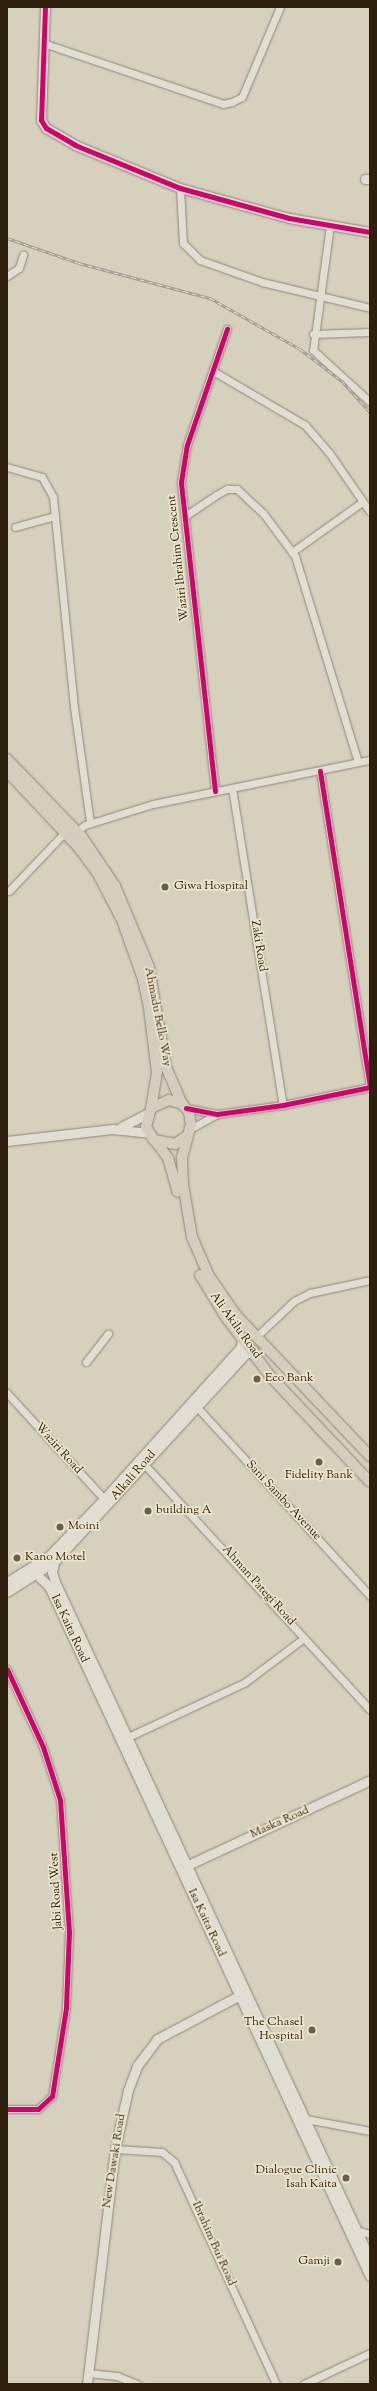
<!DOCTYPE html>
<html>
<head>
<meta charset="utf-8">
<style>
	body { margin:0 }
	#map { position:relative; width:377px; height:2391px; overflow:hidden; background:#d6d1bc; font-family:"Sorts Mill Goudy",serif }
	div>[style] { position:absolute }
	.roads { filter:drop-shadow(0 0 1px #8c8779) drop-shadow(0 0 1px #8c8779) }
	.street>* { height:7px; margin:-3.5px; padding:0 3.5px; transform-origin:3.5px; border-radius:3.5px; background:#e0ddd2 }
	.secondary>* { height:9px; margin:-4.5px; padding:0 4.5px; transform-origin:4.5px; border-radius:4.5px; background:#e0ddd2 }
	.primary>* { height:10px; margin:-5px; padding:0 5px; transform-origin:5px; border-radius:5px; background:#d3cebe }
	.rail>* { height:3px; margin-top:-1.5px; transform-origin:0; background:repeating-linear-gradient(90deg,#ece5cc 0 4.5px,#a09b92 0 9px); box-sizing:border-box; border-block:1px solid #a09b92 }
	.cycleway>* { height:5px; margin:-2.5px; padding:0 2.5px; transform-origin:2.5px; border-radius:2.5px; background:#d6006c }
	.dots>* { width:11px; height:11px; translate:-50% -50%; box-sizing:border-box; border:2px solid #ece5cc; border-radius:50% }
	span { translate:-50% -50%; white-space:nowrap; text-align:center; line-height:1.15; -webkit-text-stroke:3.5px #ece5cc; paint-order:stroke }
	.street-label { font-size:12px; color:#2f200d }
	.poi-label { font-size:12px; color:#2f200d }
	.left { translate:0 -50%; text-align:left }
	.right { translate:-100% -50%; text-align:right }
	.frame { position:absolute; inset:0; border:8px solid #2f200d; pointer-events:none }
</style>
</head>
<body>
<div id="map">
	<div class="roads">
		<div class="street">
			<div style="left:43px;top:43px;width:190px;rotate:18.7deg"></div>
			<div style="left:223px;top:104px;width:9px;rotate:-13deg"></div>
			<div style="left:232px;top:102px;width:11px;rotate:-27deg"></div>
			<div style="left:242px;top:97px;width:98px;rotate:-67.1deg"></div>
			<div style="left:180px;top:188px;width:55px;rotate:86.9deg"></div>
			<div style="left:183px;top:243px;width:24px;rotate:45deg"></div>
			<div style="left:200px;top:260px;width:66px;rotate:19.5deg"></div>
			<div style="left:262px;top:282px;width:111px;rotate:13.5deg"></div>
			<div style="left:330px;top:225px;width:126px;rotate:97.7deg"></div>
			<div style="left:313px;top:350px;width:77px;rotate:42.4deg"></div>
			<div style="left:7px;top:276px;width:14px;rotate:-34deg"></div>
			<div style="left:19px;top:268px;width:14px;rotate:-73deg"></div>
			<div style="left:313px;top:334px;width:57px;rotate:-2deg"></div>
			<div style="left:213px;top:371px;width:107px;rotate:30.4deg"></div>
			<div style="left:305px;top:425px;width:38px;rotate:49deg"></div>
			<div style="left:330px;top:454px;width:70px;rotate:55.4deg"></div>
			<div style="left:7px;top:467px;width:36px;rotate:16deg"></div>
			<div style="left:42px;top:477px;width:23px;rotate:61deg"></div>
			<div style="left:53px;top:497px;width:211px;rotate:84.3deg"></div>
			<div style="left:74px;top:707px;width:117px;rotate:82.1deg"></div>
			<div style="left:185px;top:516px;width:37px;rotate:-34deg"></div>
			<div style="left:216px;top:495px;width:13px;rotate:-29deg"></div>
			<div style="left:227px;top:489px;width:10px"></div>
			<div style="left:237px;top:489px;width:35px;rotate:43deg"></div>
			<div style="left:263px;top:513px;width:54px;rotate:53.3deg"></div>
			<div style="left:295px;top:556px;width:215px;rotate:73deg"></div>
			<div style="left:15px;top:527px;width:41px;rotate:-15.4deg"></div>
			<div style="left:292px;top:552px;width:86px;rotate:-35.5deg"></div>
			<div style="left:232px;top:788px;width:321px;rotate:80.9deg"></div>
			<div style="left:215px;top:791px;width:311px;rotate:-96.3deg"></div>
			<div style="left:181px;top:482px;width:37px;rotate:-81deg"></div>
			<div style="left:187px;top:445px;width:123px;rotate:-71deg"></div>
			<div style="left:77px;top:831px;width:10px;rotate:-37deg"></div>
			<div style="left:85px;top:825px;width:71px;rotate:-17.2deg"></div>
			<div style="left:153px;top:804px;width:221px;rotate:-11.5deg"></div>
			<div style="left:9px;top:891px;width:83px;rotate:-46.5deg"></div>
			<div style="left:186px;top:1108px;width:32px;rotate:11deg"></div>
			<div style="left:217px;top:1114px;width:67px;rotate:-7.8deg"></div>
			<div style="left:283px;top:1105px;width:89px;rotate:-11.7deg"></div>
			<div style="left:370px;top:1087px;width:320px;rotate:-99deg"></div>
			<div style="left:190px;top:1129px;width:31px;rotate:-29deg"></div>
			<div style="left:257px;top:1336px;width:51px;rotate:-43.4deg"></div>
			<div style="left:294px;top:1301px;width:18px;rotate:-27deg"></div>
			<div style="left:310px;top:1293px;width:61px;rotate:-12.2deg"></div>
			<div style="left:86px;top:1362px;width:36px;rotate:-52deg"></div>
			<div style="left:7px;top:1393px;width:148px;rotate:47.5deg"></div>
			<div style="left:196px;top:1406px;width:258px;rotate:47.5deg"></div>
			<div style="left:144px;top:1464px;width:334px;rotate:47.4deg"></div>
			<div style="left:7px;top:1669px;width:86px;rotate:65.2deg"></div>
			<div style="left:43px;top:1747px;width:56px;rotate:72.2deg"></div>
			<div style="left:60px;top:1800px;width:132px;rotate:86.1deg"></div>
			<div style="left:69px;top:1932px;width:76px;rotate:92.3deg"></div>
			<div style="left:66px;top:2008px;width:89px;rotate:99deg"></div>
			<div style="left:52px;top:2096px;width:19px;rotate:137deg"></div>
			<div style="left:38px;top:2109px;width:31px;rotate:180deg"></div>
			<div style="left:128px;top:1737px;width:128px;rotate:-25deg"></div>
			<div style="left:244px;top:1683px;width:75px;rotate:-36.9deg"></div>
			<div style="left:306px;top:2119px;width:65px;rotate:10.6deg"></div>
			<div style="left:115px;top:2149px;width:47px;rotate:3.7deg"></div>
			<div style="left:162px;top:2152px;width:16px;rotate:40deg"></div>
			<div style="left:174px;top:2162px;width:244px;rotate:65.3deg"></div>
			<div style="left:356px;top:2230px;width:15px;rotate:16deg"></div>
			<div style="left:88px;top:2373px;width:29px;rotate:6deg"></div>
			<div style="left:117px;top:2376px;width:22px;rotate:22deg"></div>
			<div style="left:304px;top:2384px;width:73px;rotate:-25.2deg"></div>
		</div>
		<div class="secondary">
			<div style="left:45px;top:7px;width:113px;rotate:92deg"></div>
			<div style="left:41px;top:120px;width:9px;rotate:58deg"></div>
			<div style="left:46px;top:128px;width:34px;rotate:30deg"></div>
			<div style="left:75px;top:145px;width:113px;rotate:22.3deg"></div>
			<div style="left:180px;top:188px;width:113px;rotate:15.4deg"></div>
			<div style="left:289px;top:218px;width:82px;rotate:9.8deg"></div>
			<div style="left:365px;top:179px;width:5px"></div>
			<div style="left:121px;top:1127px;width:30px;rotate:-27deg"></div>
			<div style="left:7px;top:1141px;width:106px;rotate:-6.5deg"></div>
			<div style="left:112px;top:1129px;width:37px;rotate:6deg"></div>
			<div style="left:54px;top:1562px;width:10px;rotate:101deg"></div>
			<div style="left:52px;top:1572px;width:10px;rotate:73deg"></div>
			<div style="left:55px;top:1582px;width:747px;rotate:65.05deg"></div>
			<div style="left:36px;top:1574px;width:18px;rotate:43deg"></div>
			<div style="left:49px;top:1586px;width:761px;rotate:65.05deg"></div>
			<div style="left:7px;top:1582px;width:49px;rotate:-31.8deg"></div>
			<div style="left:49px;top:1556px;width:79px;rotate:-46deg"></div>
			<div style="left:104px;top:1499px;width:203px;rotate:-48deg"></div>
			<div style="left:240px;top:1348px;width:10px;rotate:-73deg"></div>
			<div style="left:7px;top:1592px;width:56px;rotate:-32.6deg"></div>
			<div style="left:54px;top:1562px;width:282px;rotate:-47.4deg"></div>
			<div style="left:245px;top:1354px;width:9px;rotate:-18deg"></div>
			<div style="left:188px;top:1865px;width:201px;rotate:-25deg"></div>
			<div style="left:87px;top:2384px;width:237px;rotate:-83.2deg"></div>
			<div style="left:115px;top:2149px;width:60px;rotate:-77.6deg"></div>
			<div style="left:128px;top:2090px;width:26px;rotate:-69deg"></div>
			<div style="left:137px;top:2066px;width:34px;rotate:-53deg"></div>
			<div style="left:157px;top:2039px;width:94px;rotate:-27.9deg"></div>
		</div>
		<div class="primary">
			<div style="left:7px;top:759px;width:108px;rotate:46.1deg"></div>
			<div style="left:82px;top:837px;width:59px;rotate:56deg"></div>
			<div style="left:115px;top:886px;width:88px;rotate:67.2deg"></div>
			<div style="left:149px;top:967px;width:101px;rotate:80.4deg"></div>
			<div style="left:166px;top:1067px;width:40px;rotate:66.6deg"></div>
			<div style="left:7px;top:771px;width:107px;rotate:46.9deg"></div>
			<div style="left:80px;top:849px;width:29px;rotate:54deg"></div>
			<div style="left:97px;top:872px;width:54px;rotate:62.5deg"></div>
			<div style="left:122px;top:920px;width:63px;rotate:70.4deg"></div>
			<div style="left:143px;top:979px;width:30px;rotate:78deg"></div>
			<div style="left:149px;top:1008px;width:64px;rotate:82.9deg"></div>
			<div style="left:157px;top:1072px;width:36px;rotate:99deg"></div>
			<div style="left:187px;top:1136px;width:14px;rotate:146deg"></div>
			<div style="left:175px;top:1144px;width:21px;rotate:-169deg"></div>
			<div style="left:154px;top:1140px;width:15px;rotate:-122deg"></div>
			<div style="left:146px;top:1127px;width:20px;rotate:-75deg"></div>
			<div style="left:151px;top:1108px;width:20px;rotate:-24deg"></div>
			<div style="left:169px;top:1100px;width:14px;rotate:17deg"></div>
			<div style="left:182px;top:1104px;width:11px;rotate:49deg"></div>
			<div style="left:189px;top:1112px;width:12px;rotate:81deg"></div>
			<div style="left:191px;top:1124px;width:34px;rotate:105deg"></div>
			<div style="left:182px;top:1157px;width:27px;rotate:88deg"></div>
			<div style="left:183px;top:1184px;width:54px;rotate:80.4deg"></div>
			<div style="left:192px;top:1237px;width:43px;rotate:66.4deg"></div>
			<div style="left:209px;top:1276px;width:47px;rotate:55.3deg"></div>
			<div style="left:236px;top:1315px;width:195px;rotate:46.5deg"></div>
			<div style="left:156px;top:1142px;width:20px;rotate:53deg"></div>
			<div style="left:168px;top:1158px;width:35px;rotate:74deg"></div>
			<div style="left:200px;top:1275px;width:48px;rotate:58.6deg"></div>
			<div style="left:225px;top:1316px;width:76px;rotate:53deg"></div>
			<div style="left:271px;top:1377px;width:144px;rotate:46.7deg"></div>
		</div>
	</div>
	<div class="rail">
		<div style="left:7px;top:238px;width:76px;rotate:19.1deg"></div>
		<div style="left:79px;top:263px;width:136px;rotate:15deg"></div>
		<div style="left:210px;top:298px;width:103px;rotate:29.5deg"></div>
		<div style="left:300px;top:349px;width:53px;rotate:37.3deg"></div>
		<div style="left:342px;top:381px;width:42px;rotate:47.9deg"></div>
	</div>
	<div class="cycleway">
		<div style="left:45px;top:7px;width:113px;rotate:92deg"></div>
		<div style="left:41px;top:120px;width:9px;rotate:58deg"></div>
		<div style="left:46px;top:128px;width:34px;rotate:30deg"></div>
		<div style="left:75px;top:145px;width:113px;rotate:22.3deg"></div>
		<div style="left:180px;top:188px;width:113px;rotate:15.4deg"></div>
		<div style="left:289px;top:218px;width:82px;rotate:9.8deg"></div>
		<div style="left:215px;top:791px;width:311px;rotate:-96.3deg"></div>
		<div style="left:181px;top:482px;width:37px;rotate:-81deg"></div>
		<div style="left:187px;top:445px;width:123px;rotate:-71deg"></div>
		<div style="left:186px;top:1108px;width:32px;rotate:11deg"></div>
		<div style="left:217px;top:1114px;width:67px;rotate:-7.8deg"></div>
		<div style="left:283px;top:1105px;width:89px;rotate:-11.7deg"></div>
		<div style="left:370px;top:1087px;width:320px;rotate:-99deg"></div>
		<div style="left:7px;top:1669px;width:86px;rotate:65.2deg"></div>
		<div style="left:43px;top:1747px;width:56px;rotate:72.2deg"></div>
		<div style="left:60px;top:1800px;width:132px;rotate:86.1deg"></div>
		<div style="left:69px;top:1932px;width:76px;rotate:92.3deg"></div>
		<div style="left:66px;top:2008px;width:89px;rotate:99deg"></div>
		<div style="left:52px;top:2096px;width:19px;rotate:137deg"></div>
		<div style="left:38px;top:2109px;width:31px;rotate:180deg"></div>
	</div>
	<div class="dots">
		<div style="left:165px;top:887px;background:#695e4a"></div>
		<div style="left:257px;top:1379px;background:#695e4a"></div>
		<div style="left:319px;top:1462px;background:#695e4a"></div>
		<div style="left:148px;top:1511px;background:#695e4a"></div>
		<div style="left:60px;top:1527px;background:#695e4a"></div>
		<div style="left:17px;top:1558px;background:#695e4a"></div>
		<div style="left:312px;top:2030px;background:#695e4a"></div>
		<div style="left:346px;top:2178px;background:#695e4a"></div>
		<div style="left:338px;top:2262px;background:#695e4a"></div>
	</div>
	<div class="street-label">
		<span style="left:179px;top:558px;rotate:-96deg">Waziri Ibrahim Crescent</span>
		<span style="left:258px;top:946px;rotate:81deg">Zaki Road</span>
		<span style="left:157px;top:1017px;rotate:79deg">Ahmadu Bello Way</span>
		<span style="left:235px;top:1326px;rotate:54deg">Ali Akilu Road</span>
		<span style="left:58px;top:1449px;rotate:48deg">Waziri Road</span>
		<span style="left:134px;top:1476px;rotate:-49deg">Alkali Road</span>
		<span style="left:283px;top:1501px;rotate:47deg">Sani Sambo Avenue</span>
		<span style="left:258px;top:1586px;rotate:48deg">Ahman Pategi Road</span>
		<span style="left:69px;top:1629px;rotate:65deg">Isa Kaita Road</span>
		<span style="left:280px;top:1823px;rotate:-24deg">Maska Road</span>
		<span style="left:57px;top:1891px;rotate:-93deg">Jabi Road West</span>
		<span style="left:206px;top:1923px;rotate:65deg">Isa Kaita Road</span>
		<span style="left:115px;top:2161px;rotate:-81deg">New Dawaki Road</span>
		<span style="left:213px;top:2244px;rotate:66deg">Ibrahim Bui Road</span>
	</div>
	<div class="poi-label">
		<span class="left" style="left:174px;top:887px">Giwa Hospital</span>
		<span class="left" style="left:265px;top:1379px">Eco Bank</span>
		<span style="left:319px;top:1476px">Fidelity Bank</span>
		<span class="left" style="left:156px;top:1511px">building A</span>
		<span class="left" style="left:68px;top:1527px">Moini</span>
		<span class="left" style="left:25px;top:1558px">Kano Motel</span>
		<span class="right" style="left:303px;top:2030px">The Chasel<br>Hospital</span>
		<span class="right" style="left:337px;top:2178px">Dialogue Clinic<br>Isah Kaita</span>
		<span class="right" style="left:330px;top:2262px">Gamji</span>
	</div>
	<div class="frame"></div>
</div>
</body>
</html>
